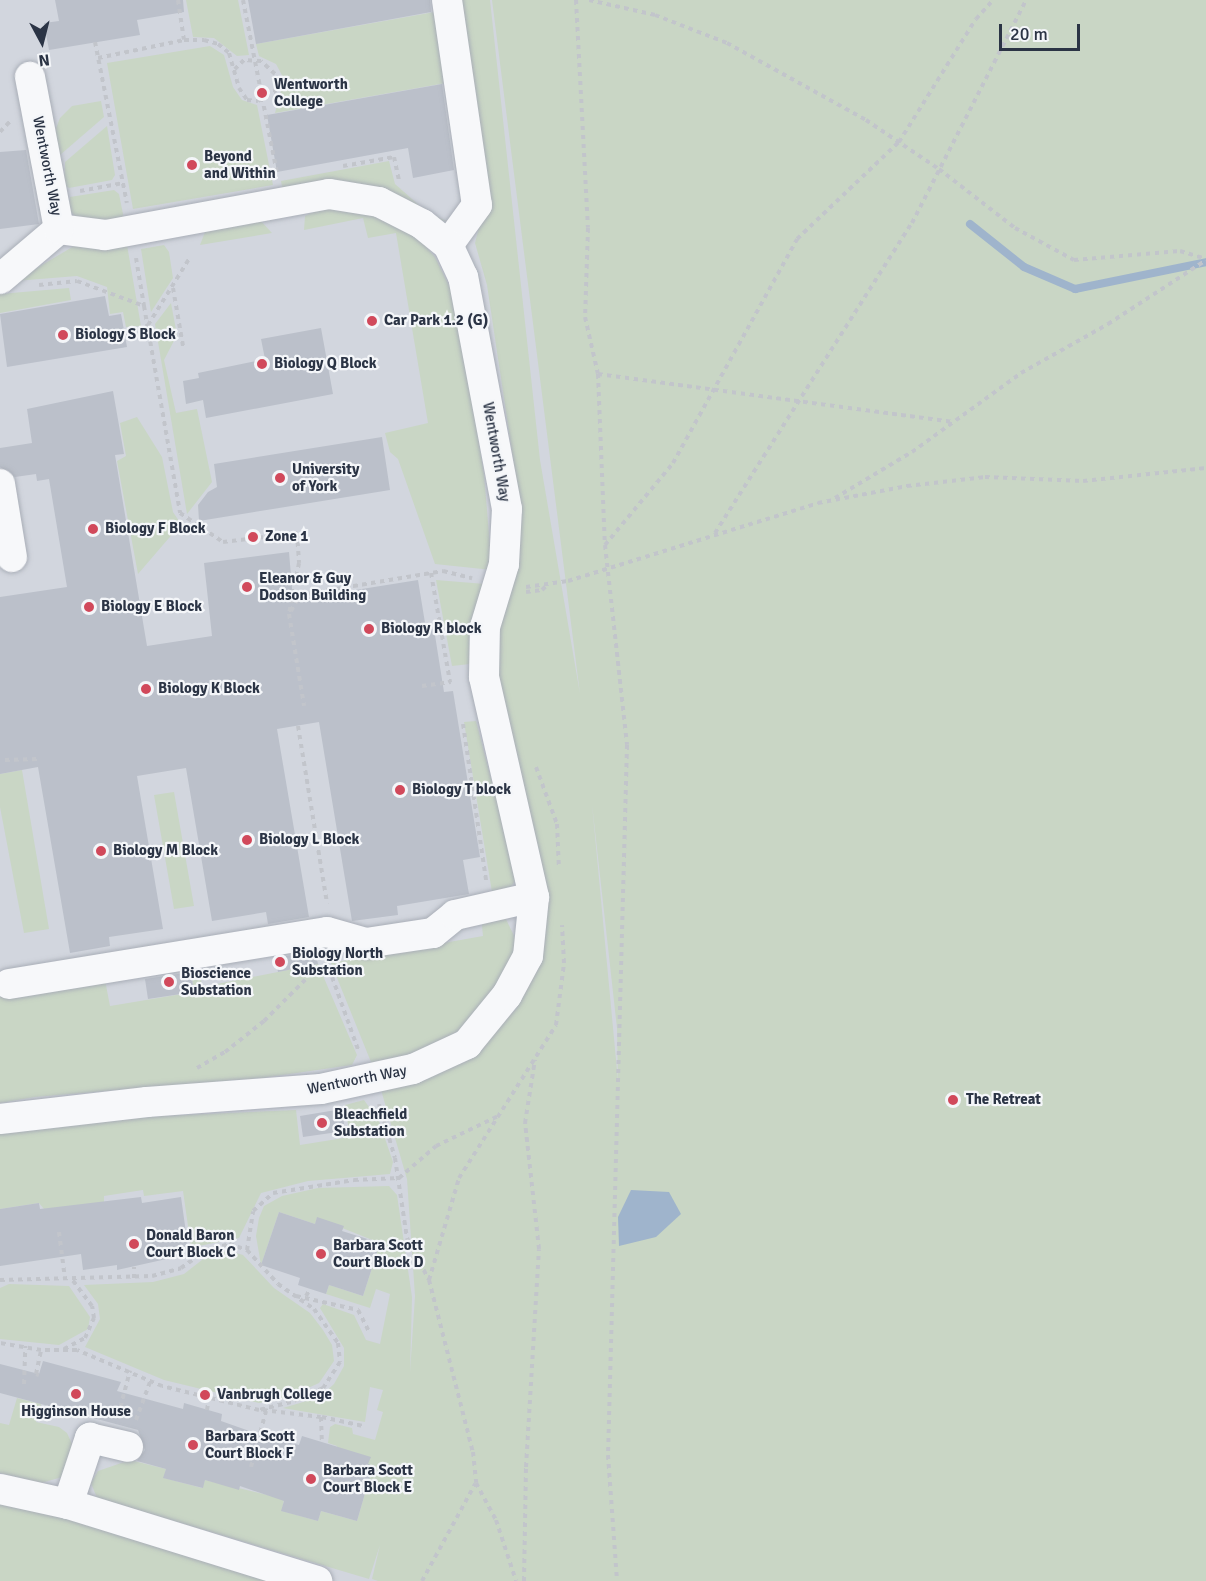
<!DOCTYPE html>
<html>
<head>
<meta charset="utf-8">
<style>
	body { margin:0 }
	#map { position:relative; width:1206px; height:1581px; overflow:hidden; background:#e4e7ec; font-family:Signika,sans-serif }
	div>[style] { position:absolute }
	.built>* { inset:0; background:#d2d6de }
	.green>* { inset:0; background:#c9d6c5 }
	.water>* { inset:0; background:#9fb4cc }
	.stream>* { height:8px; margin:-4px; padding:0 4px; transform-origin:4px; border-radius:4px; background:#9fb4cc }
	.building>* { inset:0; background:#bbc0ca }
	.path>* { height:4px; margin-top:-2px; transform-origin:0; background:repeating-linear-gradient(90deg,#c2c5cb 0 4.5px,transparent 0 9px) }
	.roads { filter:drop-shadow(0 0 2px #a9aeb7) drop-shadow(0 0 2px #a9aeb7) }
	.minor>* { height:30px; margin:-15px; padding:0 15px; transform-origin:15px; border-radius:15px; background:#f7f8fa }
	.dots>* { width:16px; height:16px; translate:-50% -50%; box-sizing:border-box; border:3px solid #f4f6f9; border-radius:50% }
	span { translate:-50% -50%; white-space:nowrap; text-align:center; line-height:1.15; -webkit-text-stroke:4.5px #f4f6f9; paint-order:stroke }
	.poi-label { font-size:15px; color:#2b3445; font-weight:700 }
	.left { translate:0 -50%; text-align:left }
	.street-label { font-size:15px; color:#2b3445 }
	.north { position:absolute; left:12px; top:12px; width:60px; height:60px; -webkit-text-stroke:4px #f4f6f9; paint-order:stroke; rotate:173deg; font-size:16px; font-weight:700; line-height:24px; text-align:center; color:#2b3445 }
	.north::after { content:''; display:block; margin:auto; width:21px; height:27px; background:#2b3445; clip-path:polygon(50% 0,100% 100%,50% 72%,0 100%) }
	.scale { position:absolute; left:999px; top:24px; width:81px; height:27px; box-sizing:border-box; border:3px solid #2b3445; border-top:0; padding-left:8px; font-size:18px; line-height:21px; white-space:nowrap; color:#2b3445; -webkit-text-stroke:4px #f4f6f9; paint-order:stroke }
</style>
</head>
<body>
<div id="map">
	<div class="built">
		<div style="clip-path:polygon(0 0,498px 0,630px 1013px,627px 1581px,0 1581px)"></div>
	</div>
	<div class="green">
		<div style="clip-path:polygon(186px 0,238px 0,249px 55px,237px 56px,214px 38px,193px 37px)"></div>
		<div style="clip-path:polygon(evenodd,451px 0,490px 0,540px 460px,580px 694px,492px 0,1206px 0,1206px 1581px,378px 1581px,372px 1579px,380px 1545px,369px 1579px,97px 1498px,91px 1483px,98px 1471px,130px 1460px,166px 1469px,164px 1478px,202px 1488px,205px 1480px,284px 1499px,282px 1511px,318px 1521px,321px 1511px,357px 1521px,373px 1466px,335px 1454px,337px 1446px,328px 1443px,330px 1427px,335px 1424px,352px 1428px,353px 1434px,375px 1440px,383px 1412px,377px 1410px,383px 1390px,370px 1387px,365px 1422px,283px 1408px,320px 1397px,334px 1384px,344px 1366px,344px 1348px,320px 1308px,323px 1304px,354px 1315px,366px 1340px,380px 1344px,390px 1294px,376px 1289px,370px 1308px,326px 1294px,329px 1285px,363px 1296px,380px 1243px,317px 1218px,315px 1224px,279px 1212px,261px 1265px,256px 1236px,259px 1218px,264px 1206px,282px 1196px,318px 1188px,389px 1186px,397px 1195px,412px 1297px,410px 1373px,415px 1296px,407px 1179px,381px 1090px,473px 1052px,516px 1009px,539px 955px,548px 907px,521px 773px,498px 704px,494px 644px,521px 512px,487px 285px,475px 243px,484px 207px,451px 0,592px 804px,617px 1028px,618px 1081px,592px 804px)"></div>
		<div style="clip-path:polygon(440px 11px,446px 83px,275px 113px,284px 79px,276px 64px,259px 56px,256px 44px)"></div>
		<div style="clip-path:polygon(210px 46px,224px 55px,233px 87px,242px 100px,257px 105px,273px 185px,133px 209px,107px 63px)"></div>
		<div style="clip-path:polygon(101px 101px,104px 117px,60px 155px,55px 131px,60px 118px,72px 106px)"></div>
		<div style="clip-path:polygon(107px 126px,115px 175px,112px 180px,69px 188px,64px 185px,65px 162px)"></div>
		<div style="clip-path:polygon(389px 161px,395px 184px,429px 214px,450px 222px,283px 191px,281px 181px)"></div>
		<div style="clip-path:polygon(114px 190px,119px 194px,124px 219px,100px 224px,76px 217px,69px 210px,70px 197px)"></div>
		<div style="clip-path:polygon(325px 206px,379px 214px,412px 231px,435px 257px,455px 298px,484px 474px,492px 570px,435px 564px,398px 459px,390px 452px,385px 433px,428px 423px,396px 233px,368px 238px,363px 218px,304px 230px,305px 216px)"></div>
		<div style="clip-path:polygon(260px 220px,272px 233px,200px 245px,205px 232px,213px 227px)"></div>
		<div style="clip-path:polygon(127px 245px,141px 326px,126px 327px,123px 312px,110px 314px,107px 287px,77px 276px,15px 281px,74px 246px)"></div>
		<div style="clip-path:polygon(164px 245px,169px 252px,173px 278px,151px 312px,141px 249px)"></div>
		<div style="clip-path:polygon(69px 288px,71px 300px,0 313px,0 294px)"></div>
		<div style="clip-path:polygon(171px 303px,177px 335px,164px 360px,176px 413px,197px 409px,212px 482px,187px 514px,155px 324px)"></div>
		<div style="clip-path:polygon(137px 417px,162px 457px,173px 512px,181px 524px,138px 574px,117px 461px,126px 456px,120px 423px)"></div>
		<div style="clip-path:polygon(436px 580px,485px 584px,470px 664px,452px 666px)"></div>
		<div style="clip-path:polygon(476px 721px,517px 878px,511px 887px,492px 892px,464px 722px)"></div>
		<div style="clip-path:polygon(22px 770px,49px 929px,24px 933px,0 807px,0 774px)"></div>
		<div style="clip-path:polygon(174px 792px,194px 906px,174px 909px,154px 795px)"></div>
		<div style="clip-path:polygon(503px 913px,517px 942px,503px 980px,464px 1031px,427px 1050px,373px 1067px,331px 963px,483px 936px,481px 916px)"></div>
		<div style="clip-path:polygon(318px 964px,357px 1055px,352px 1065px,262px 1078px,35px 1097px,0 1103px,0 997px,105px 980px,110px 1006px,194px 992px,190px 966px,199px 966px,202px 987px)"></div>
		<div style="clip-path:polygon(364px 1100px,379px 1121px,393px 1162px,390px 1174px,308px 1181px,261px 1193px,239px 1238px,199px 1246px,192px 1254px,183px 1191px,144px 1196px,143px 1190px,104px 1196px,104px 1203px,44px 1209px,39px 1203px,0 1209px,0 1134px,12px 1130px,160px 1116px,296px 1110px,300px 1145px,350px 1137px,345px 1105px)"></div>
		<div style="clip-path:polygon(229px 1251px,243px 1255px,274px 1288px,310px 1313px,323px 1330px,332px 1345px,334px 1361px,319px 1383px,288px 1397px,259px 1403px,164px 1380px,85px 1347px,100px 1319px,98px 1304px,84px 1285px,153px 1282px,184px 1274px,207px 1256px)"></div>
		<div style="clip-path:polygon(9px 1284px,69px 1286px,90px 1317px,88px 1329px,59px 1345px,0 1339px,0 1288px)"></div>
		<div style="clip-path:polygon(17px 1398px,41px 1404px,36px 1422px,59px 1427px,67px 1433px,73px 1446px,62px 1477px,41px 1483px,0 1473px,0 1423px,9px 1425px)"></div>
		<div style="clip-path:polygon(0 1501px,44px 1512px,288px 1581px,0 1581px)"></div>
	</div>
	<div class="water">
		<div style="clip-path:polygon(631px 1190px,669px 1192px,681px 1214px,656px 1237px,619px 1246px,618px 1217px)"></div>
	</div>
	<div class="stream">
		<div style="left:970px;top:224px;width:69px;rotate:38.5deg"></div>
		<div style="left:1024px;top:267px;width:56px;rotate:23.3deg"></div>
		<div style="left:1075px;top:289px;width:134px;rotate:-11.6deg"></div>
	</div>
	<div class="building">
		<div style="clip-path:polygon(55px 0,183px 0,184px 12px,137px 20px,140px 35px,49px 50px,44px 23px,59px 21px)"></div>
		<div style="clip-path:polygon(248px 0,430px 0,431px 12px,256px 44px)"></div>
		<div style="clip-path:polygon(442px 84px,454px 170px,413px 178px,408px 148px,277px 172px,267px 115px)"></div>
		<div style="clip-path:polygon(26px 150px,39px 224px,0 229px,0 152px)"></div>
		<div style="clip-path:polygon(105px 296px,109px 316px,121px 314px,127px 347px,7px 367px,0 314px)"></div>
		<div style="clip-path:polygon(321px 328px,333px 394px,206px 418px,203px 400px,186px 404px,183px 381px,199px 378px,198px 373px,265px 359px,261px 339px)"></div>
		<div style="clip-path:polygon(113px 391px,124px 454px,115px 455px,147px 646px,212px 636px,204px 563px,289px 552px,293px 600px,418px 580px,426px 629px,434px 629px,444px 692px,453px 691px,480px 857px,463px 860px,469px 894px,397px 906px,398px 915px,352px 921px,319px 722px,277px 729px,309px 917px,268px 924px,266px 912px,212px 921px,186px 768px,137px 776px,163px 929px,109px 937px,110px 946px,70px 953px,38px 767px,0 774px,0 597px,67px 587px,49px 479px,37px 481px,36px 474px,15px 477px,0 467px,0 448px,32px 443px,27px 409px)"></div>
		<div style="clip-path:polygon(382px 437px,390px 490px,199px 521px,198px 505px,208px 492px,217px 487px,214px 464px)"></div>
		<div style="clip-path:polygon(315px 951px,318px 964px,278px 972px,275px 958px)"></div>
		<div style="clip-path:polygon(191px 972px,194px 992px,148px 999px,145px 979px)"></div>
		<div style="clip-path:polygon(342px 1109px,345px 1131px,303px 1137px,300px 1116px)"></div>
		<div style="clip-path:polygon(141px 1197px,142px 1203px,181px 1197px,189px 1254px,117px 1270px,117px 1265px,83px 1270px,81px 1254px,0 1266px,0 1209px,39px 1203px,40px 1209px)"></div>
		<div style="clip-path:polygon(279px 1212px,315px 1224px,317px 1217px,344px 1226px,342px 1231px,380px 1243px,363px 1296px,329px 1285px,326px 1294px,298px 1285px,300px 1278px,261px 1265px)"></div>
		<div style="clip-path:polygon(43px 1361px,121px 1382px,117px 1391px,183px 1409px,184px 1403px,222px 1414px,221px 1421px,255px 1433px,299px 1445px,302px 1436px,371px 1457px,368px 1464px,373px 1466px,357px 1521px,321px 1511px,318px 1521px,281px 1511px,284px 1501px,240px 1486px,239px 1490px,205px 1480px,203px 1488px,163px 1478px,166px 1469px,137px 1461px,145px 1450px,138px 1430px,0 1393px,0 1364px,39px 1374px)"></div>
	</div>
	<div class="path">
		<div style="left:178px;top:0;width:40px;rotate:81.5deg"></div>
		<div style="left:243px;top:0;width:177px;rotate:78.9deg"></div>
		<div style="left:576px;top:0;width:228px;rotate:87deg"></div>
		<div style="left:588px;top:228px;width:89px;rotate:91.9deg"></div>
		<div style="left:585px;top:317px;width:58px;rotate:77.2deg"></div>
		<div style="left:598px;top:374px;width:171px;rotate:87.7deg"></div>
		<div style="left:605px;top:545px;width:201px;rotate:83.7deg"></div>
		<div style="left:627px;top:745px;width:710px;rotate:91.53deg"></div>
		<div style="left:608px;top:1455px;width:126px;rotate:85.9deg"></div>
		<div style="left:589px;top:0;width:68px;rotate:12.8deg"></div>
		<div style="left:655px;top:15px;width:77px;rotate:21.3deg"></div>
		<div style="left:727px;top:43px;width:159px;rotate:29deg"></div>
		<div style="left:866px;top:120px;width:88px;rotate:33.9deg"></div>
		<div style="left:939px;top:169px;width:96px;rotate:37.8deg"></div>
		<div style="left:1015px;top:228px;width:67px;rotate:28.5deg"></div>
		<div style="left:1074px;top:260px;width:106px;rotate:-4.9deg"></div>
		<div style="left:1180px;top:251px;width:27px;rotate:17deg"></div>
		<div style="left:95px;top:42px;width:164px;rotate:78.8deg"></div>
		<div style="left:98px;top:58px;width:88px;rotate:-11.8deg"></div>
		<div style="left:184px;top:40px;width:20px"></div>
		<div style="left:204px;top:40px;width:15px;rotate:16deg"></div>
		<div style="left:218px;top:44px;width:14px;rotate:39deg"></div>
		<div style="left:229px;top:53px;width:36px;rotate:74deg"></div>
		<div style="left:239px;top:88px;width:14px;rotate:56deg"></div>
		<div style="left:247px;top:100px;width:11px;rotate:5deg"></div>
		<div style="left:258px;top:101px;width:21px;rotate:-31deg"></div>
		<div style="left:276px;top:90px;width:16px;rotate:-94deg"></div>
		<div style="left:275px;top:74px;width:19px;rotate:-137deg"></div>
		<div style="left:261px;top:61px;width:17px;rotate:-177deg"></div>
		<div style="left:244px;top:60px;width:13px;rotate:135deg"></div>
		<div style="left:0;top:132px;width:16px;rotate:-47deg"></div>
		<div style="left:343px;top:166px;width:52px;rotate:-10deg"></div>
		<div style="left:394px;top:157px;width:25px;rotate:78deg"></div>
		<div style="left:80px;top:191px;width:44px;rotate:-10.5deg"></div>
		<div style="left:136px;top:258px;width:49px;rotate:80.5deg"></div>
		<div style="left:39px;top:285px;width:38px;rotate:-6deg"></div>
		<div style="left:77px;top:281px;width:72px;rotate:20.5deg"></div>
		<div style="left:144px;top:306px;width:210px;rotate:80.1deg"></div>
		<div style="left:180px;top:513px;width:52px;rotate:34deg"></div>
		<div style="left:223px;top:542px;width:75px;rotate:-6.9deg"></div>
		<div style="left:297px;top:533px;width:30px;rotate:86deg"></div>
		<div style="left:299px;top:563px;width:52px;rotate:101.1deg"></div>
		<div style="left:289px;top:614px;width:93px;rotate:80.7deg"></div>
		<div style="left:173px;top:288px;width:59px;rotate:80.2deg"></div>
		<div style="left:148px;top:325px;width:78px;rotate:-58.2deg"></div>
		<div style="left:598px;top:374px;width:357px;rotate:7.7deg"></div>
		<div style="left:835px;top:498px;width:90px;rotate:-30.9deg"></div>
		<div style="left:912px;top:452px;width:135px;rotate:-35.9deg"></div>
		<div style="left:1021px;top:373px;width:100px;rotate:-29.4deg"></div>
		<div style="left:1108px;top:324px;width:117px;rotate:-33.1deg"></div>
		<div style="left:715px;top:533px;width:367px;rotate:-57.6deg"></div>
		<div style="left:912px;top:223px;width:250px;rotate:-62.9deg"></div>
		<div style="left:605px;top:545px;width:107px;rotate:-50.3deg"></div>
		<div style="left:673px;top:463px;width:256px;rotate:-61deg"></div>
		<div style="left:797px;top:239px;width:141px;rotate:-43.6deg"></div>
		<div style="left:899px;top:142px;width:145px;rotate:-58deg"></div>
		<div style="left:976px;top:19px;width:25px;rotate:-48deg"></div>
		<div style="left:431px;top:573px;width:111px;rotate:80.1deg"></div>
		<div style="left:526px;top:587px;width:42px;rotate:-8.1deg"></div>
		<div style="left:568px;top:581px;width:262px;rotate:-17.3deg"></div>
		<div style="left:818px;top:503px;width:91px;rotate:-10.8deg"></div>
		<div style="left:907px;top:486px;width:79px;rotate:-6.6deg"></div>
		<div style="left:985px;top:477px;width:98px;rotate:2.3deg"></div>
		<div style="left:1083px;top:481px;width:124px;rotate:-6deg"></div>
		<div style="left:526px;top:592px;width:16px;rotate:-7deg"></div>
		<div style="left:542px;top:590px;width:8px;rotate:-45deg"></div>
		<div style="left:291px;top:611px;width:18px;rotate:-61deg"></div>
		<div style="left:300px;top:595px;width:145px;rotate:-9.5deg"></div>
		<div style="left:443px;top:571px;width:30px;rotate:14deg"></div>
		<div style="left:422px;top:686px;width:29px;rotate:-8deg"></div>
		<div style="left:463px;top:724px;width:158px;rotate:81.6deg"></div>
		<div style="left:298px;top:726px;width:180px;rotate:80.7deg"></div>
		<div style="left:5px;top:760px;width:32px;rotate:-2deg"></div>
		<div style="left:536px;top:767px;width:61px;rotate:69.8deg"></div>
		<div style="left:557px;top:824px;width:45px;rotate:87.5deg"></div>
		<div style="left:326px;top:960px;width:98px;rotate:70.3deg"></div>
		<div style="left:197px;top:1068px;width:32px;rotate:-30deg"></div>
		<div style="left:225px;top:1052px;width:50px;rotate:-38.5deg"></div>
		<div style="left:264px;top:1021px;width:66px;rotate:-45deg"></div>
		<div style="left:311px;top:974px;width:19px;rotate:-32deg"></div>
		<div style="left:379px;top:1104px;width:56px;rotate:73.5deg"></div>
		<div style="left:395px;top:1158px;width:81px;rotate:81.5deg"></div>
		<div style="left:407px;top:1238px;width:47px;rotate:62.4deg"></div>
		<div style="left:429px;top:1280px;width:178px;rotate:75.7deg"></div>
		<div style="left:473px;top:1452px;width:31px;rotate:84deg"></div>
		<div style="left:476px;top:1483px;width:42px;rotate:61.6deg"></div>
		<div style="left:496px;top:1520px;width:64px;rotate:71.8deg"></div>
		<div style="left:59px;top:1232px;width:47px;rotate:82.7deg"></div>
		<div style="left:247px;top:1250px;width:39px;rotate:-81deg"></div>
		<div style="left:253px;top:1211px;width:27px;rotate:-42deg"></div>
		<div style="left:273px;top:1193px;width:82px;rotate:-9.1deg"></div>
		<div style="left:354px;top:1180px;width:45px;rotate:-2.5deg"></div>
		<div style="left:399px;top:1178px;width:49px;rotate:-40.9deg"></div>
		<div style="left:436px;top:1146px;width:69px;rotate:-25.8deg"></div>
		<div style="left:134px;top:1278px;width:11px;rotate:-90deg"></div>
		<div style="left:0;top:1280px;width:152px;rotate:-1.5deg"></div>
		<div style="left:152px;top:1276px;width:30px;rotate:-15deg"></div>
		<div style="left:181px;top:1268px;width:29px;rotate:-35deg"></div>
		<div style="left:205px;top:1251px;width:25px;rotate:-16deg"></div>
		<div style="left:229px;top:1244px;width:19px;rotate:18deg"></div>
		<div style="left:247px;top:1250px;width:46px;rotate:47.6deg"></div>
		<div style="left:278px;top:1284px;width:44px;rotate:34.8deg"></div>
		<div style="left:314px;top:1309px;width:42px;rotate:54.8deg"></div>
		<div style="left:338px;top:1343px;width:19px;rotate:84deg"></div>
		<div style="left:340px;top:1362px;width:31px;rotate:123deg"></div>
		<div style="left:323px;top:1388px;width:35px;rotate:156deg"></div>
		<div style="left:291px;top:1402px;width:33px;rotate:166deg"></div>
		<div style="left:259px;top:1410px;width:100px;rotate:-166.1deg"></div>
		<div style="left:162px;top:1386px;width:92px;rotate:-157deg"></div>
		<div style="left:77px;top:1350px;width:36px;rotate:180deg"></div>
		<div style="left:41px;top:1350px;width:42px;rotate:-170.3deg"></div>
		<div style="left:429px;top:1280px;width:106px;rotate:-73.6deg"></div>
		<div style="left:459px;top:1178px;width:181px;rotate:-57.6deg"></div>
		<div style="left:556px;top:1025px;width:63px;rotate:-82.6deg"></div>
		<div style="left:564px;top:963px;width:38px;rotate:-93deg"></div>
		<div style="left:296px;top:1296px;width:64px;rotate:12.7deg"></div>
		<div style="left:358px;top:1310px;width:25px;rotate:63deg"></div>
		<div style="left:306px;top:1296px;width:8px;rotate:-60deg"></div>
		<div style="left:64px;top:1349px;width:24px;rotate:-28deg"></div>
		<div style="left:85px;top:1338px;width:22px;rotate:-66deg"></div>
		<div style="left:94px;top:1318px;width:12px;rotate:-99deg"></div>
		<div style="left:92px;top:1306px;width:35px;rotate:-127deg"></div>
		<div style="left:39px;top:1375px;width:3px;rotate:-162deg"></div>
		<div style="left:36px;top:1374px;width:25px;rotate:-78deg"></div>
		<div style="left:24px;top:1384px;width:38px;rotate:-88deg"></div>
		<div style="left:207px;top:1410px;width:13px;rotate:-81deg"></div>
		<div style="left:263px;top:1410px;width:58px;rotate:6.9deg"></div>
		<div style="left:321px;top:1417px;width:24px;rotate:88deg"></div>
		<div style="left:118px;top:1416px;width:47px;rotate:-75.1deg"></div>
		<div style="left:322px;top:1417px;width:42px;rotate:12.4deg"></div>
		<div style="left:136px;top:1420px;width:40px;rotate:-69.8deg"></div>
		<div style="left:251px;top:1467px;width:58px;rotate:-75deg"></div>
		<div style="left:422px;top:1581px;width:111px;rotate:-61.3deg"></div>
		<div style="left:524px;top:1581px;width:114px;rotate:-89deg"></div>
		<div style="left:526px;top:1467px;width:218px;rotate:-86.6deg"></div>
		<div style="left:539px;top:1249px;width:127px;rotate:-96.3deg"></div>
		<div style="left:525px;top:1123px;width:64px;rotate:-81deg"></div>
	</div>
	<div class="roads">
		<div class="minor">
			<div style="left:447px;top:0;width:207px;rotate:81.7deg"></div>
			<div style="left:477px;top:205px;width:49px;rotate:125.9deg"></div>
			<div style="left:0;top:279px;width:77px;rotate:-40.3deg"></div>
			<div style="left:0;top:484px;width:74px;rotate:80.7deg"></div>
			<div style="left:9px;top:984px;width:322px;rotate:-9.3deg"></div>
			<div style="left:327px;top:932px;width:41px;rotate:15.8deg"></div>
			<div style="left:366px;top:943px;width:68px;rotate:-8.5deg"></div>
			<div style="left:433px;top:933px;width:28px;rotate:-39deg"></div>
			<div style="left:455px;top:915px;width:81px;rotate:-12.8deg"></div>
			<div style="left:0;top:1119px;width:148px;rotate:-6.6deg"></div>
			<div style="left:147px;top:1102px;width:174px;rotate:-4.3deg"></div>
			<div style="left:321px;top:1089px;width:94px;rotate:-12.3deg"></div>
			<div style="left:413px;top:1069px;width:60px;rotate:-24.8deg"></div>
			<div style="left:467px;top:1044px;width:63px;rotate:-50.8deg"></div>
			<div style="left:507px;top:995px;width:44px;rotate:-61.7deg"></div>
			<div style="left:528px;top:956px;width:59px;rotate:-84.2deg"></div>
			<div style="left:534px;top:897px;width:226px;rotate:-102.8deg"></div>
			<div style="left:484px;top:677px;width:50px;rotate:-88.9deg"></div>
			<div style="left:485px;top:627px;width:66px;rotate:-73.2deg"></div>
			<div style="left:504px;top:564px;width:55px;rotate:-86.9deg"></div>
			<div style="left:507px;top:509px;width:236px;rotate:-100.7deg"></div>
			<div style="left:463px;top:277px;width:35px;rotate:-115deg"></div>
			<div style="left:448px;top:245px;width:33px;rotate:-141deg"></div>
			<div style="left:422px;top:224px;width:48px;rotate:-152.9deg"></div>
			<div style="left:379px;top:202px;width:51px;rotate:-170.9deg"></div>
			<div style="left:329px;top:194px;width:228px;rotate:169.6deg"></div>
			<div style="left:105px;top:235px;width:46px;rotate:-172.6deg"></div>
			<div style="left:59px;top:229px;width:155px;rotate:-100.8deg"></div>
			<div style="left:0;top:1489px;width:70px;rotate:12.4deg"></div>
			<div style="left:68px;top:1504px;width:261px;rotate:17.2deg"></div>
			<div style="left:68px;top:1504px;width:70px;rotate:-71.6deg"></div>
			<div style="left:90px;top:1438px;width:39px;rotate:13deg"></div>
		</div>
	</div>
	<div class="dots">
		<div style="left:262px;top:93px;background:#d1495b"></div>
		<div style="left:192px;top:165px;background:#d1495b"></div>
		<div style="left:372px;top:321px;background:#d1495b"></div>
		<div style="left:63px;top:335px;background:#d1495b"></div>
		<div style="left:262px;top:364px;background:#d1495b"></div>
		<div style="left:280px;top:478px;background:#d1495b"></div>
		<div style="left:93px;top:529px;background:#d1495b"></div>
		<div style="left:253px;top:537px;background:#d1495b"></div>
		<div style="left:247px;top:587px;background:#d1495b"></div>
		<div style="left:89px;top:607px;background:#d1495b"></div>
		<div style="left:369px;top:629px;background:#d1495b"></div>
		<div style="left:146px;top:689px;background:#d1495b"></div>
		<div style="left:400px;top:790px;background:#d1495b"></div>
		<div style="left:247px;top:840px;background:#d1495b"></div>
		<div style="left:101px;top:851px;background:#d1495b"></div>
		<div style="left:280px;top:962px;background:#d1495b"></div>
		<div style="left:169px;top:982px;background:#d1495b"></div>
		<div style="left:953px;top:1100px;background:#d1495b"></div>
		<div style="left:322px;top:1123px;background:#d1495b"></div>
		<div style="left:134px;top:1244px;background:#d1495b"></div>
		<div style="left:321px;top:1254px;background:#d1495b"></div>
		<div style="left:76px;top:1394px;background:#d1495b"></div>
		<div style="left:205px;top:1395px;background:#d1495b"></div>
		<div style="left:193px;top:1445px;background:#d1495b"></div>
		<div style="left:311px;top:1479px;background:#d1495b"></div>
	</div>
	<div class="poi-label">
		<span class="left" style="left:274px;top:93px">Wentworth<br>College</span>
		<span class="left" style="left:204px;top:165px">Beyond<br>and Within</span>
		<span class="left" style="left:384px;top:321px">Car Park 1.2 (G)</span>
		<span class="left" style="left:75px;top:335px">Biology S Block</span>
		<span class="left" style="left:274px;top:364px">Biology Q Block</span>
		<span class="left" style="left:292px;top:478px">University<br>of York</span>
		<span class="left" style="left:105px;top:529px">Biology F Block</span>
		<span class="left" style="left:265px;top:537px">Zone 1</span>
		<span class="left" style="left:259px;top:587px">Eleanor &amp; Guy<br>Dodson Building</span>
		<span class="left" style="left:101px;top:607px">Biology E Block</span>
		<span class="left" style="left:381px;top:629px">Biology R block</span>
		<span class="left" style="left:158px;top:689px">Biology K Block</span>
		<span class="left" style="left:412px;top:790px">Biology T block</span>
		<span class="left" style="left:259px;top:840px">Biology L Block</span>
		<span class="left" style="left:113px;top:851px">Biology M Block</span>
		<span class="left" style="left:292px;top:962px">Biology North<br>Substation</span>
		<span class="left" style="left:181px;top:982px">Bioscience<br>Substation</span>
		<span class="left" style="left:966px;top:1100px">The Retreat</span>
		<span class="left" style="left:334px;top:1123px">Bleachfield<br>Substation</span>
		<span class="left" style="left:146px;top:1244px">Donald Baron<br>Court Block C</span>
		<span class="left" style="left:333px;top:1254px">Barbara Scott<br>Court Block D</span>
		<span class="left" style="left:217px;top:1395px">Vanbrugh College</span>
		<span style="left:76px;top:1412px">Higginson House</span>
		<span class="left" style="left:205px;top:1445px">Barbara Scott<br>Court Block F</span>
		<span class="left" style="left:323px;top:1479px">Barbara Scott<br>Court Block E</span>
	</div>
	<div class="street-label">
		<span style="left:47px;top:166px;rotate:79deg">Wentworth Way</span>
		<span style="left:496px;top:452px;rotate:80deg">Wentworth Way</span>
		<span style="left:357px;top:1080px;rotate:-11deg">Wentworth Way</span>
	</div>
	<div class="north">N</div>
	<div class="scale">20 m</div>
</div>
</body>
</html>
